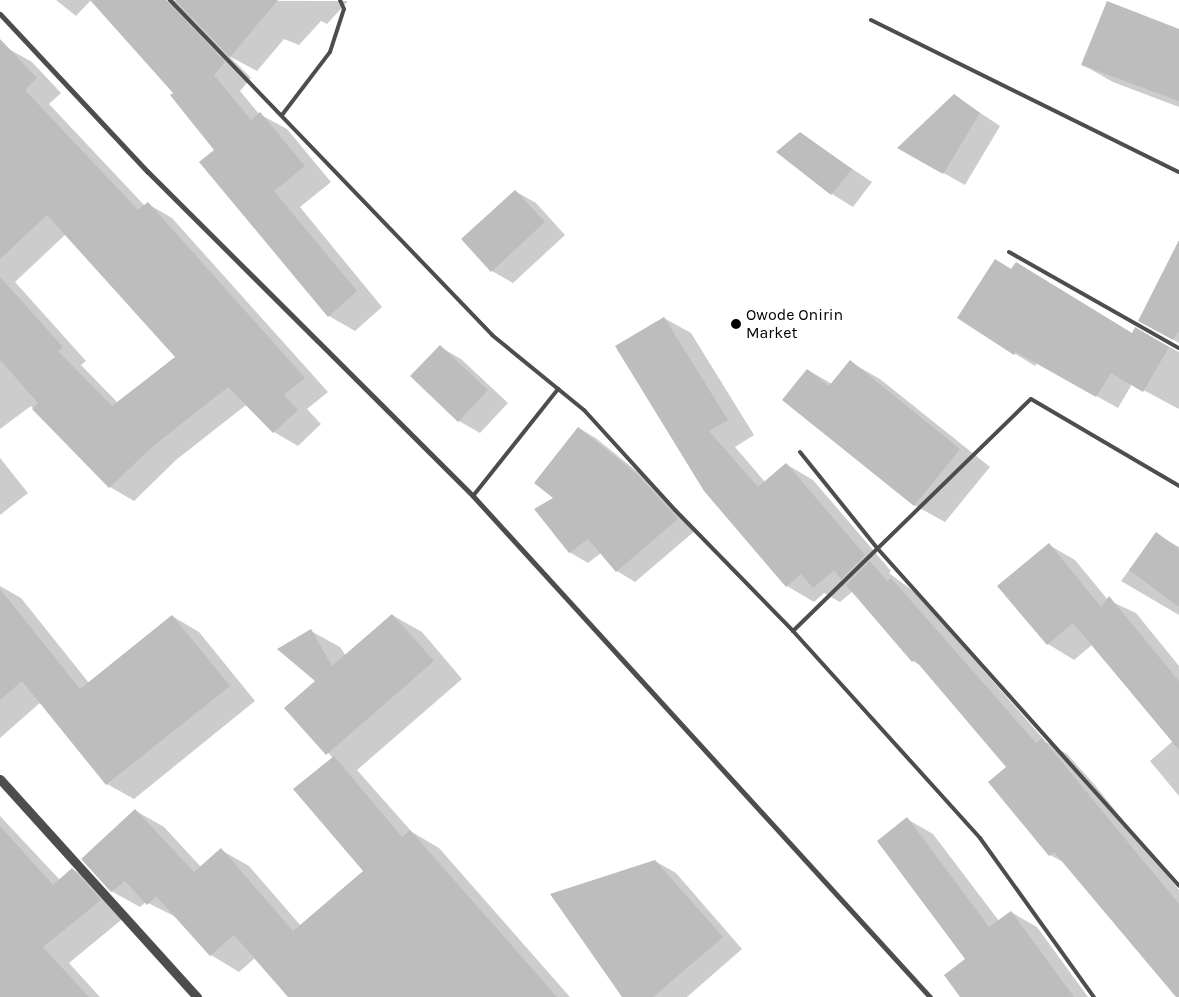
<!DOCTYPE html>
<html>
<head>
<meta charset="utf-8">
<style>
	body { margin:0 }
	#map { position:relative; width:1179px; height:997px; overflow:hidden; background:#fff; font-family:Karla,sans-serif }
	div>[style] { position:absolute }
	.shadow>* { inset:0; background:#0003 }
	.building>* { inset:0; background:#bdbdbd }
	.service>* { height:4px; margin:-2px; padding:0 2px; transform-origin:2px; border-radius:2px; background:#4d4d4d }
	.minor>* { height:5px; margin:-2.5px; padding:0 2.5px; transform-origin:2.5px; border-radius:2.5px; background:#4d4d4d }
	.tertiary>* { height:9px; margin:-4.5px; padding:0 4.5px; transform-origin:4.5px; border-radius:4.5px; background:#4d4d4d }
	.dots>* { width:14px; height:14px; translate:-50% -50%; box-sizing:border-box; border:2px solid #fff; border-radius:50% }
	span { translate:-50% -50%; white-space:nowrap; text-align:center; line-height:1.15; -webkit-text-stroke:5px #fff; paint-order:stroke }
	.poi-label { font-size:16px; color:#000 }
	.left { translate:0 -50%; text-align:left }
</style>
</head>
<body>
<div id="map">
	<div class="shadow">
		<div style="clip-path:polygon(56px 0,91px 0,76px 16px)"></div>
		<div style="clip-path:polygon(91px 0,348px 1px,327px 24px,321px 21px,299px 45px,284px 39px,257px 71px,229px 56px,251px 78px,240px 91px,259px 114px,287px 129px,331px 182px,300px 207px,382px 307px,355px 331px,329px 316px,175px 93px)"></div>
		<div style="clip-path:polygon(1179px 31px,1179px 107px,1113px 82px,1083px 65px)"></div>
		<div style="clip-path:polygon(evenodd,7px 48px,32px 62px,61px 93px,49px 104px,145px 206px,148px 204px,172px 218px,328px 392px,307px 409px,321px 424px,298px 446px,274px 432px,246px 405px,176px 460px,134px 501px,110px 487px,31px 406px,0 429px,0 55px,7px 48px,66px 234px,176px 357px,118px 403px,81px 365px,86px 361px,15px 282px,66px 234px)"></div>
		<div style="clip-path:polygon(955px 96px,1000px 126px,965px 185px,899px 148px)"></div>
		<div style="clip-path:polygon(800px 134px,872px 182px,853px 207px,832px 194px,778px 152px)"></div>
		<div style="clip-path:polygon(515px 191px,536px 203px,565px 235px,513px 283px,492px 271px)"></div>
		<div style="clip-path:polygon(1179px 266px,1179px 343px,1140px 320px)"></div>
		<div style="clip-path:polygon(664px 318px,691px 333px,754px 435px,735px 447px,765px 482px,786px 464px,813px 480px,891px 571px,889px 573px,917px 594px,1046px 742px,1067px 754px,1094px 784px,1179px 890px,1179px 997px,1065px 863px,1050px 855px,1008px 767px,923px 667px,913px 661px,853px 591px,840px 602px,824px 593px,814px 602px,787px 586px,705px 490px)"></div>
		<div style="clip-path:polygon(958px 318px,1133px 334px,1135px 329px,1179px 352px,1179px 409px,1132px 384px,1118px 408px,1037px 363px,1035px 366px)"></div>
		<div style="clip-path:polygon(440px 347px,461px 359px,508px 403px,480px 433px,459px 421px)"></div>
		<div style="clip-path:polygon(850px 362px,880px 379px,990px 467px,945px 522px,914px 505px,808px 370px,832px 384px)"></div>
		<div style="clip-path:polygon(579px 428px,597px 439px,655px 486px,696px 530px,635px 582px,617px 571px,601px 553px,588px 563px,569px 552px,555px 498px)"></div>
		<div style="clip-path:polygon(0 458px,28px 493px,0 515px)"></div>
		<div style="clip-path:polygon(1156px 534px,1179px 547px,1179px 615px,1121px 581px)"></div>
		<div style="clip-path:polygon(1049px 545px,1075px 560px,1108px 600px,1136px 613px,1179px 666px,1179px 796px,1150px 761px,1173px 741px,1093px 644px,1074px 660px,1048px 644px)"></div>
		<div style="clip-path:polygon(0 586px,21px 598px,89px 683px,172px 616px,199px 632px,255px 701px,134px 799px,107px 784px,41px 702px,0 738px)"></div>
		<div style="clip-path:polygon(392px 615px,422px 632px,462px 679px,357px 770px,412px 832px,439px 848px,570px 997px,289px 997px,255px 958px,239px 972px,211px 955px,178px 918px,146px 902px,140px 907px,111px 891px,136px 811px,164px 827px,201px 867px,221px 850px,249px 866px,301px 926px,364px 871px,333px 758px,286px 708px,317px 681px,311px 631px,340px 647px,346px 656px)"></div>
		<div style="clip-path:polygon(0 816px,60px 880px,72px 869px,98px 884px,126px 916px,69px 963px,100px 997px,11px 997px,0 983px)"></div>
		<div style="clip-path:polygon(907px 819px,933px 834px,999px 921px,1011px 912px,1037px 927px,1088px 997px,962px 997px,966px 959px)"></div>
		<div style="clip-path:polygon(655px 861px,676px 873px,742px 949px,687px 997px,624px 997px)"></div>
	</div>
	<div class="building">
		<div style="clip-path:polygon(90px 0,166px 0,225px 62px,214px 75px,251px 120px,260px 112px,305px 166px,274px 191px,357px 291px,328px 317px,199px 162px,214px 150px,170px 95px,173px 93px)"></div>
		<div style="clip-path:polygon(175px 0,278px 0,230px 57px)"></div>
		<div style="clip-path:polygon(1107px 1px,1179px 29px,1179px 101px,1081px 65px)"></div>
		<div style="clip-path:polygon(0 39px,37px 78px,25px 90px,138px 210px,148px 202px,305px 378px,284px 395px,298px 410px,273px 433px,228px 387px,152px 447px,109px 488px,32px 409px,38px 403px,0 360px,0 277px,63px 347px,58px 351px,112px 406px,175px 357px,47px 215px,0 259px)"></div>
		<div style="clip-path:polygon(954px 94px,980px 113px,943px 174px,897px 148px)"></div>
		<div style="clip-path:polygon(800px 132px,852px 169px,831px 195px,776px 152px)"></div>
		<div style="clip-path:polygon(515px 190px,545px 222px,491px 272px,461px 239px)"></div>
		<div style="clip-path:polygon(1179px 240px,1179px 331px,1173px 340px,1138px 321px)"></div>
		<div style="clip-path:polygon(995px 259px,1011px 269px,1016px 262px,1132px 333px,1135px 327px,1169px 347px,1143px 392px,1111px 373px,1096px 397px,1016px 352px,1014px 355px,957px 318px)"></div>
		<div style="clip-path:polygon(664px 317px,728px 420px,709px 431px,758px 487px,786px 463px,865px 555px,841px 579px,834px 570px,813px 588px,801px 574px,786px 587px,704px 491px,615px 346px)"></div>
		<div style="clip-path:polygon(440px 345px,488px 390px,458px 422px,410px 376px)"></div>
		<div style="clip-path:polygon(850px 360px,960px 449px,914px 506px,782px 400px,807px 369px,829px 386px)"></div>
		<div style="clip-path:polygon(578px 427px,637px 474px,678px 519px,616px 572px,588px 539px,569px 553px,534px 509px,553px 498px,534px 483px)"></div>
		<div style="clip-path:polygon(1156px 532px,1179px 549px,1179px 607px,1129px 570px)"></div>
		<div style="clip-path:polygon(1049px 543px,1101px 607px,1109px 596px,1179px 681px,1179px 750px,1073px 623px,1047px 645px,997px 586px)"></div>
		<div style="clip-path:polygon(870px 561px,887px 581px,891px 578px,1036px 743px,1042px 738px,1179px 904px,1179px 997px,1176px 997px,1054px 852px,1049px 856px,988px 782px,1006px 767px,915px 660px,912px 662px,846px 585px)"></div>
		<div style="clip-path:polygon(0 589px,80px 689px,172px 615px,230px 686px,106px 785px,22px 681px,0 700px)"></div>
		<div style="clip-path:polygon(392px 614px,434px 661px,326px 755px,284px 708px,315px 681px,277px 649px,311px 629px,332px 666px)"></div>
		<div style="clip-path:polygon(334px 756px,402px 837px,410px 830px,557px 997px,288px 997px,234px 935px,210px 956px,156px 896px,147px 905px,125px 881px,111px 892px,81px 859px,135px 809px,194px 872px,221px 848px,293px 931px,363px 871px,293px 789px)"></div>
		<div style="clip-path:polygon(907px 817px,989px 927px,1011px 911px,1074px 997px,960px 997px,944px 975px,965px 959px,877px 841px)"></div>
		<div style="clip-path:polygon(0 826px,53px 885px,72px 868px,101px 900px,43px 947px,89px 997px,0 997px)"></div>
		<div style="clip-path:polygon(655px 860px,723px 937px,653px 997px,622px 997px,550px 894px)"></div>
	</div>
	<div class="service">
		<div style="left:170px;top:0;width:465px;rotate:46.1deg"></div>
		<div style="left:492px;top:335px;width:119px;rotate:39.2deg"></div>
		<div style="left:584px;top:410px;width:135px;rotate:47.7deg"></div>
		<div style="left:675px;top:510px;width:169px;rotate:45.7deg"></div>
		<div style="left:793px;top:631px;width:279px;rotate:47.9deg"></div>
		<div style="left:980px;top:838px;width:196px;rotate:54.4deg"></div>
		<div style="left:871px;top:20px;width:343px;rotate:26.3deg"></div>
		<div style="left:282px;top:115px;width:79px;rotate:-52.7deg"></div>
		<div style="left:330px;top:52px;width:45px;rotate:-72deg"></div>
		<div style="left:344px;top:9px;width:10px;rotate:-114deg"></div>
		<div style="left:1009px;top:252px;width:195px;rotate:29.5deg"></div>
		<div style="left:800px;top:452px;width:124px;rotate:51.2deg"></div>
		<div style="left:878px;top:549px;width:452px;rotate:48.2deg"></div>
		<div style="left:473px;top:496px;width:137px;rotate:-51.5deg"></div>
		<div style="left:793px;top:631px;width:332px;rotate:-44.3deg"></div>
		<div style="left:1031px;top:399px;width:172px;rotate:30.4deg"></div>
	</div>
	<div class="minor">
		<div style="left:0;top:14px;width:216px;rotate:46.9deg"></div>
		<div style="left:148px;top:172px;width:459px;rotate:44.9deg"></div>
		<div style="left:473px;top:496px;width:678px;rotate:47.63deg"></div>
	</div>
	<div class="tertiary">
		<div style="left:0;top:779px;width:294px;rotate:47.9deg"></div>
	</div>
	<div class="dots">
		<div style="left:736px;top:324px;background:#000"></div>
	</div>
	<div class="poi-label">
		<span class="left" style="left:746px;top:324px">Owode Onirin<br>Market</span>
	</div>
</div>
</body>
</html>
